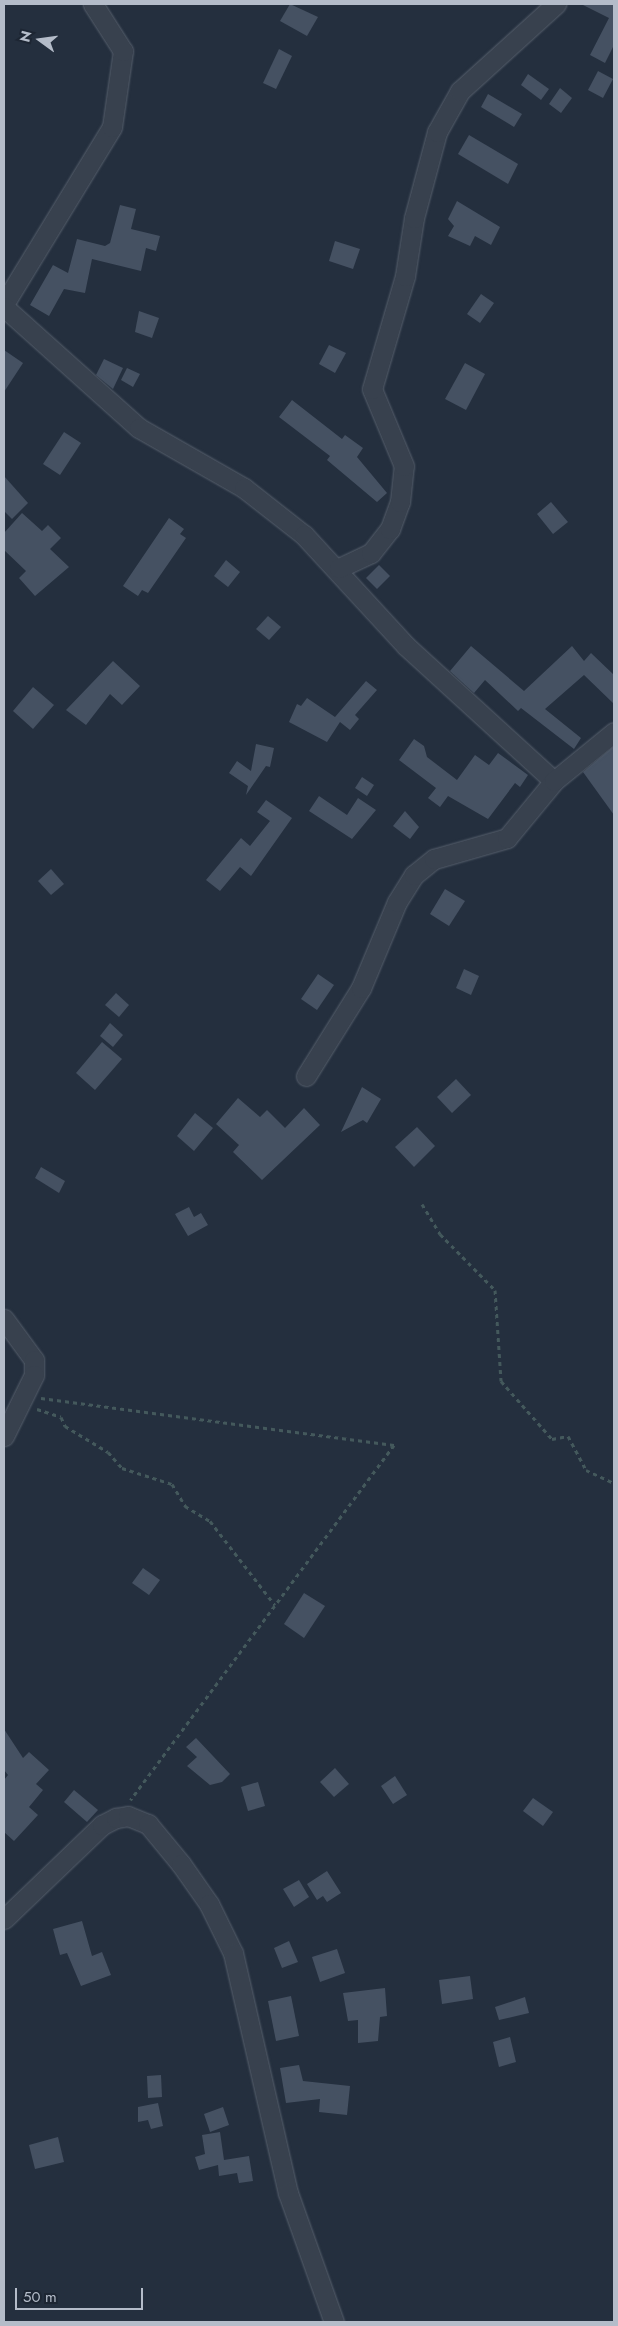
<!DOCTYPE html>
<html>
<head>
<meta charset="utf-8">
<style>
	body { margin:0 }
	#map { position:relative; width:618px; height:2326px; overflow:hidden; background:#242f3e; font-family:Jost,sans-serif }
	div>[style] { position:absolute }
	.building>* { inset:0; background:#455162 }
	.path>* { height:3px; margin-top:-1.5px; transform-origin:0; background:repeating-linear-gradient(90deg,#44595c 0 4px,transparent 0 8px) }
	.roads { filter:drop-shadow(0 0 1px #565f6c) drop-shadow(0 0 1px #565f6c) }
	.street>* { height:19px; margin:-9.5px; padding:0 9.5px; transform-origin:9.5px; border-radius:9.5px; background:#38414e }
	span { translate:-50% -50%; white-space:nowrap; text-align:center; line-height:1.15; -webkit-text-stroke:4px #1d2633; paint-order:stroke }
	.frame { position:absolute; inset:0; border:5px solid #b4bcc9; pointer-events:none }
	.north { position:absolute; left:15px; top:15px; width:50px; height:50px; -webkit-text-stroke:4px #1d2633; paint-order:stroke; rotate:284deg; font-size:14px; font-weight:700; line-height:20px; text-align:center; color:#b4bcc9 }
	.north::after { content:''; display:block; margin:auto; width:18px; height:22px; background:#b4bcc9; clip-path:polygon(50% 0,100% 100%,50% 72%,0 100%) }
	.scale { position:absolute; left:15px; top:2288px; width:128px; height:22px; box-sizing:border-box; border:2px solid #b4bcc9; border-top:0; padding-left:6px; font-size:15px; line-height:18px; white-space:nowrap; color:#b4bcc9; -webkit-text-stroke:4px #1d2633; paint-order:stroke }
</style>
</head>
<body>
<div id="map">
	<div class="building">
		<div style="clip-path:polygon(290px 4px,318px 17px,307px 36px,280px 21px)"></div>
		<div style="clip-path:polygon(581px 4px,614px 4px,614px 45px,605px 63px,590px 55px,609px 18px)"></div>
		<div style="clip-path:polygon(279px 49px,292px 56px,276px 89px,263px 83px)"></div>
		<div style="clip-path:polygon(598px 71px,613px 79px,603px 98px,588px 90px)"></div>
		<div style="clip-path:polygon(528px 74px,549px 89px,541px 100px,521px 85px)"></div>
		<div style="clip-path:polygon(560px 88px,572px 98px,561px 113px,549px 104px)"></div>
		<div style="clip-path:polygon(488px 94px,522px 114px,514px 127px,481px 107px)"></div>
		<div style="clip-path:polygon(469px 135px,518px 164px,508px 184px,458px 154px)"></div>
		<div style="clip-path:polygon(457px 201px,500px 227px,491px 245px,475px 236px,470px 246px,448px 236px,454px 226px,448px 219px)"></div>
		<div style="clip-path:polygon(120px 205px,136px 209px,131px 229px,160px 236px,156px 251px,146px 248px,141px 271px,92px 259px,85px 293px,64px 289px,49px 316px,30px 305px,53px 265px,68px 273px,77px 239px,105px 246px,110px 243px)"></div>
		<div style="clip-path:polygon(335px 241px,360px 249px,353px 269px,329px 261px)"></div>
		<div style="clip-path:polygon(481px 294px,494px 303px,480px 323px,467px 314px)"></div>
		<div style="clip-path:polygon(139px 311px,159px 318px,152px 338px,135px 332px)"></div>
		<div style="clip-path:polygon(329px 345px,346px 353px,335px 373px,319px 364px)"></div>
		<div style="clip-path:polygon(4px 350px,23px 363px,4px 392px)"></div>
		<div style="clip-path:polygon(104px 359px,123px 368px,113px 389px,96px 375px)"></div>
		<div style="clip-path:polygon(465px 363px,485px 374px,466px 410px,445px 399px)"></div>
		<div style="clip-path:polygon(127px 368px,140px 374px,133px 387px,121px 380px)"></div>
		<div style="clip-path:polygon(292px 400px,342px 439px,345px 435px,363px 448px,357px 457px,387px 493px,377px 502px,327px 460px,330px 456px,279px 417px)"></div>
		<div style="clip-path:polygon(64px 432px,81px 443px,60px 475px,43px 464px)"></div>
		<div style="clip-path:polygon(4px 476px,28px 503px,12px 519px,4px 511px)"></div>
		<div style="clip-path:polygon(551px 502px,568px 522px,553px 534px,537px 514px)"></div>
		<div style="clip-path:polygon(22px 513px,42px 531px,48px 525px,61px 538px,50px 549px,69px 567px,35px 596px,19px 578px,26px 571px,4px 550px,4px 533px)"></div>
		<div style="clip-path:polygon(169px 518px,184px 529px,180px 534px,186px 538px,148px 593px,142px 590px,138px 596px,123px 586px)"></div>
		<div style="clip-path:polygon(226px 560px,240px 572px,228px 587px,214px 576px)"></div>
		<div style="clip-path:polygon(379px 565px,390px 576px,377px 589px,366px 578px)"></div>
		<div style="clip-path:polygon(268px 616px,281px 627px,269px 640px,256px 629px)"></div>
		<div style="clip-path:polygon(471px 646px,524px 691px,572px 646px,584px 661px,591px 653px,614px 675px,614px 704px,584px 675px,545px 709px,581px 738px,574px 749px,521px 708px,518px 711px,485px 680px,474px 693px,450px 671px)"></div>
		<div style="clip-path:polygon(113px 661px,140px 686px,122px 705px,110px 694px,86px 725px,66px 710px)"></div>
		<div style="clip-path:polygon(366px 681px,377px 690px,355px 715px,359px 719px,350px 730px,340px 722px,327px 742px,289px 722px,297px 704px,301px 706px,307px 698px,335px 717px)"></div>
		<div style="clip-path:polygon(33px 687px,54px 705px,33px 729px,13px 711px)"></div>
		<div style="clip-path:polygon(414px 739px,424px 746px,427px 757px,457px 780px,475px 755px,489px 765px,498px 753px,528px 775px,520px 787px,515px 783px,488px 819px,448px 796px,440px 807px,428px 798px,436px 788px,399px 760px)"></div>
		<div style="clip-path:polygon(256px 744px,274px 748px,270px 767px,266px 766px,246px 795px,248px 786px,229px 773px,237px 761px,251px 771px)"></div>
		<div style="clip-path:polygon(614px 746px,614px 815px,583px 772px)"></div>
		<div style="clip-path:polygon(362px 777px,374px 785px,367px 796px,355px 788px)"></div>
		<div style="clip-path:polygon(319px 796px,347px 815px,358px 798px,376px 810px,352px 839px,309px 811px)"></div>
		<div style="clip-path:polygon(266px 800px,292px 818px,251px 876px,240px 867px,220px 891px,206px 880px,241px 838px,250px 846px,270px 821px,257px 812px)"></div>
		<div style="clip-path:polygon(405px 811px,419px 827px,410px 839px,393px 826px)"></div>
		<div style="clip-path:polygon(51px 869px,64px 884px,51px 895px,38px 881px)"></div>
		<div style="clip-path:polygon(445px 889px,465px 901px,449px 926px,430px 914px)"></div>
		<div style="clip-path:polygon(464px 969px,479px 976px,471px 995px,456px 988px)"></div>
		<div style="clip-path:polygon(318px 974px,334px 985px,317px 1010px,301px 999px)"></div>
		<div style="clip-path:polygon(116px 993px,129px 1005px,119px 1017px,105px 1005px)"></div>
		<div style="clip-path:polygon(110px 1023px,123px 1035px,113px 1047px,100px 1036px)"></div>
		<div style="clip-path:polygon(102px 1042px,122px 1059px,95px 1090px,76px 1073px)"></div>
		<div style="clip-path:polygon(456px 1079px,471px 1095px,452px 1113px,437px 1097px)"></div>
		<div style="clip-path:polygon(362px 1087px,381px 1099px,367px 1123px,363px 1120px,341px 1132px)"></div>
		<div style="clip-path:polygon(238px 1098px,260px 1117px,267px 1110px,285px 1128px,304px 1108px,320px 1125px,262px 1180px,233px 1152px,239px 1145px,216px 1124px)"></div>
		<div style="clip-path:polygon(195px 1113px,213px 1128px,194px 1151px,177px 1136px)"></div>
		<div style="clip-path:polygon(417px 1127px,435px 1146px,414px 1167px,395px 1147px)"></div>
		<div style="clip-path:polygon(41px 1167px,65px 1181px,59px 1193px,35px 1178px)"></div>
		<div style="clip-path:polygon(189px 1207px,194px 1217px,201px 1213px,208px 1225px,188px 1236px,175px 1214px)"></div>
		<div style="clip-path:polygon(143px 1568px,160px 1580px,149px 1595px,132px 1583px)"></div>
		<div style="clip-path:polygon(304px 1593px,325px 1606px,304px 1638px,284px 1624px)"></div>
		<div style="clip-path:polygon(4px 1729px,23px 1758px,29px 1752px,49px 1770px,36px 1784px,43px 1790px,29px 1807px,38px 1815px,14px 1841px,4px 1832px,4px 1780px,8px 1775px,4px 1770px)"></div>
		<div style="clip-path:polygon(196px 1738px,230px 1774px,222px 1782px,210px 1785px,187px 1766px,197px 1757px,186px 1747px)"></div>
		<div style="clip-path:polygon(335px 1768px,349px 1784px,334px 1797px,320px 1782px)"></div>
		<div style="clip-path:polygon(395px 1776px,407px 1795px,393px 1804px,381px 1786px)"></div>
		<div style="clip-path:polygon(258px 1782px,265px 1806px,248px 1811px,241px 1787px)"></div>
		<div style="clip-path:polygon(74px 1790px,98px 1810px,87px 1822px,64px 1802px)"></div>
		<div style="clip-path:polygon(533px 1798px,553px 1812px,543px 1826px,523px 1811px)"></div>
		<div style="clip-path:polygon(327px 1871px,341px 1893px,327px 1902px,323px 1896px,317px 1900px,307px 1884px)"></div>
		<div style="clip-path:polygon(299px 1880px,309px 1897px,294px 1907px,283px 1889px)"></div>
		<div style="clip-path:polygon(82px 1921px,92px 1956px,102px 1952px,111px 1975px,81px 1986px,67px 1953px,60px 1955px,53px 1929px)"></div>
		<div style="clip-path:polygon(289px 1941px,298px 1962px,282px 1968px,274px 1948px)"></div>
		<div style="clip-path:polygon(337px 1949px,345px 1973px,320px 1982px,312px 1957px)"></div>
		<div style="clip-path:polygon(470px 1976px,473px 1999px,442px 2004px,439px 1980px)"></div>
		<div style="clip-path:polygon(385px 1988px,387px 2016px,380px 2017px,378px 2041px,358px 2043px,358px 2020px,348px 2021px,343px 1993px)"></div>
		<div style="clip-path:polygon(291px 1996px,299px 2036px,276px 2041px,268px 2001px)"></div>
		<div style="clip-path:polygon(525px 1997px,529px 2013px,499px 2020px,495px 2007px)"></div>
		<div style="clip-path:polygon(510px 2037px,516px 2062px,499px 2067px,493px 2042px)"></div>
		<div style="clip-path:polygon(299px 2065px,303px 2081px,350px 2086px,347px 2115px,319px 2112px,320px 2099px,286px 2103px,280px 2068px)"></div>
		<div style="clip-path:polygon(161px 2075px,162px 2097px,148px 2098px,147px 2076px)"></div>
		<div style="clip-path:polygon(158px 2103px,163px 2126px,151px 2129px,148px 2120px,138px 2122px,138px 2107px)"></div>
		<div style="clip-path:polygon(223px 2107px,229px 2125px,210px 2132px,204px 2114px)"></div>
		<div style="clip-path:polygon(220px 2132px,224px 2160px,249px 2156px,253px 2181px,239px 2183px,237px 2173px,219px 2176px,218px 2165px,199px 2170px,195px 2157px,205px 2154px,202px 2135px)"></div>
		<div style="clip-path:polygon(58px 2137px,64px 2162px,35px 2169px,29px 2145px)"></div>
	</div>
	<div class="path">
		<div style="left:422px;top:1204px;width:35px;rotate:59deg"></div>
		<div style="left:440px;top:1234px;width:78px;rotate:45.5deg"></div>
		<div style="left:495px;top:1290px;width:91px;rotate:86.2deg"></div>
		<div style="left:501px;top:1381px;width:77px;rotate:48.7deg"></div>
		<div style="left:552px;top:1439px;width:16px;rotate:-11deg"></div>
		<div style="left:568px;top:1436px;width:38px;rotate:62deg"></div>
		<div style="left:586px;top:1470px;width:31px;rotate:25deg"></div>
		<div style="left:41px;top:1398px;width:356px;rotate:7.6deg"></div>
		<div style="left:394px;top:1445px;width:442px;rotate:126.6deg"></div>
		<div style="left:37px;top:1409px;width:25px;rotate:18deg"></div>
		<div style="left:61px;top:1417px;width:10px;rotate:66deg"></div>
		<div style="left:65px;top:1426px;width:50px;rotate:31.2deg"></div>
		<div style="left:108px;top:1452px;width:21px;rotate:49deg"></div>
		<div style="left:122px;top:1468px;width:52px;rotate:17.7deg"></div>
		<div style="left:172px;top:1484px;width:26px;rotate:59deg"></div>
		<div style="left:185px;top:1506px;width:29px;rotate:31deg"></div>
		<div style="left:210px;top:1521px;width:106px;rotate:52.3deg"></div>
	</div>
	<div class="roads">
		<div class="street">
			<div style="left:4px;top:304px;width:207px;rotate:-58.6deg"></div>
			<div style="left:112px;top:127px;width:77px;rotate:-81.8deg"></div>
			<div style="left:123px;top:51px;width:56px;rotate:-122.6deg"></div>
			<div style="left:4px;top:307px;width:181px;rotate:41.9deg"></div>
			<div style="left:139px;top:428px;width:121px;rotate:29.7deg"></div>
			<div style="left:244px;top:488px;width:76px;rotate:38.1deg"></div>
			<div style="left:304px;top:535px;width:151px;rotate:47.4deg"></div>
			<div style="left:406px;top:646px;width:200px;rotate:42.4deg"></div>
			<div style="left:339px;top:568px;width:35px;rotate:-25deg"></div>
			<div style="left:371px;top:553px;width:31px;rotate:-52deg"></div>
			<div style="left:390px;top:529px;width:29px;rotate:-70deg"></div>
			<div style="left:400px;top:502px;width:36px;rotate:-84deg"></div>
			<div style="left:404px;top:466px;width:83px;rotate:-112.6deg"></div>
			<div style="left:372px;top:389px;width:118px;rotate:-73.7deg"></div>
			<div style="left:405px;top:276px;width:59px;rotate:-81.2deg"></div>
			<div style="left:414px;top:218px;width:89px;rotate:-75deg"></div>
			<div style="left:437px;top:132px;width:47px;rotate:-60.7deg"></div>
			<div style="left:460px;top:91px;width:130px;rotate:-42.2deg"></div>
			<div style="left:306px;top:1076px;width:104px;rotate:-58deg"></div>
			<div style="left:361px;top:988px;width:93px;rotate:-67.3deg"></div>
			<div style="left:397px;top:902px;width:32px;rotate:-58deg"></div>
			<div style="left:414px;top:875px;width:26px;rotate:-39deg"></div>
			<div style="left:434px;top:859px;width:76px;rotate:-16deg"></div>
			<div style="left:507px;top:838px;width:74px;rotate:-50.5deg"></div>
			<div style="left:554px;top:781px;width:77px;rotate:-39.2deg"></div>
			<div style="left:4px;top:1319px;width:51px;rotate:53.8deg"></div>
			<div style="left:34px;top:1360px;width:15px;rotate:90deg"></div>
			<div style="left:34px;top:1375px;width:68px;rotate:116.2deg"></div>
			<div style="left:4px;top:1919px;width:136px;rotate:-43.8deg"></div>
			<div style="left:102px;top:1825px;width:16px;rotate:-27deg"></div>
			<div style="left:116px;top:1818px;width:12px;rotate:-9deg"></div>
			<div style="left:128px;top:1816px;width:22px;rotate:22deg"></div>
			<div style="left:148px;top:1824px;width:52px;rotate:50.5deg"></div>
			<div style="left:181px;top:1864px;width:49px;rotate:55deg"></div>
			<div style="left:209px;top:1904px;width:55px;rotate:63.9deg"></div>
			<div style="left:233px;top:1953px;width:246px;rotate:77.1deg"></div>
			<div style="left:288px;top:2193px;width:137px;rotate:70.4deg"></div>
		</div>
	</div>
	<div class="frame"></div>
	<div class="north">N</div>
	<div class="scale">50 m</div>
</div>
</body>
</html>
